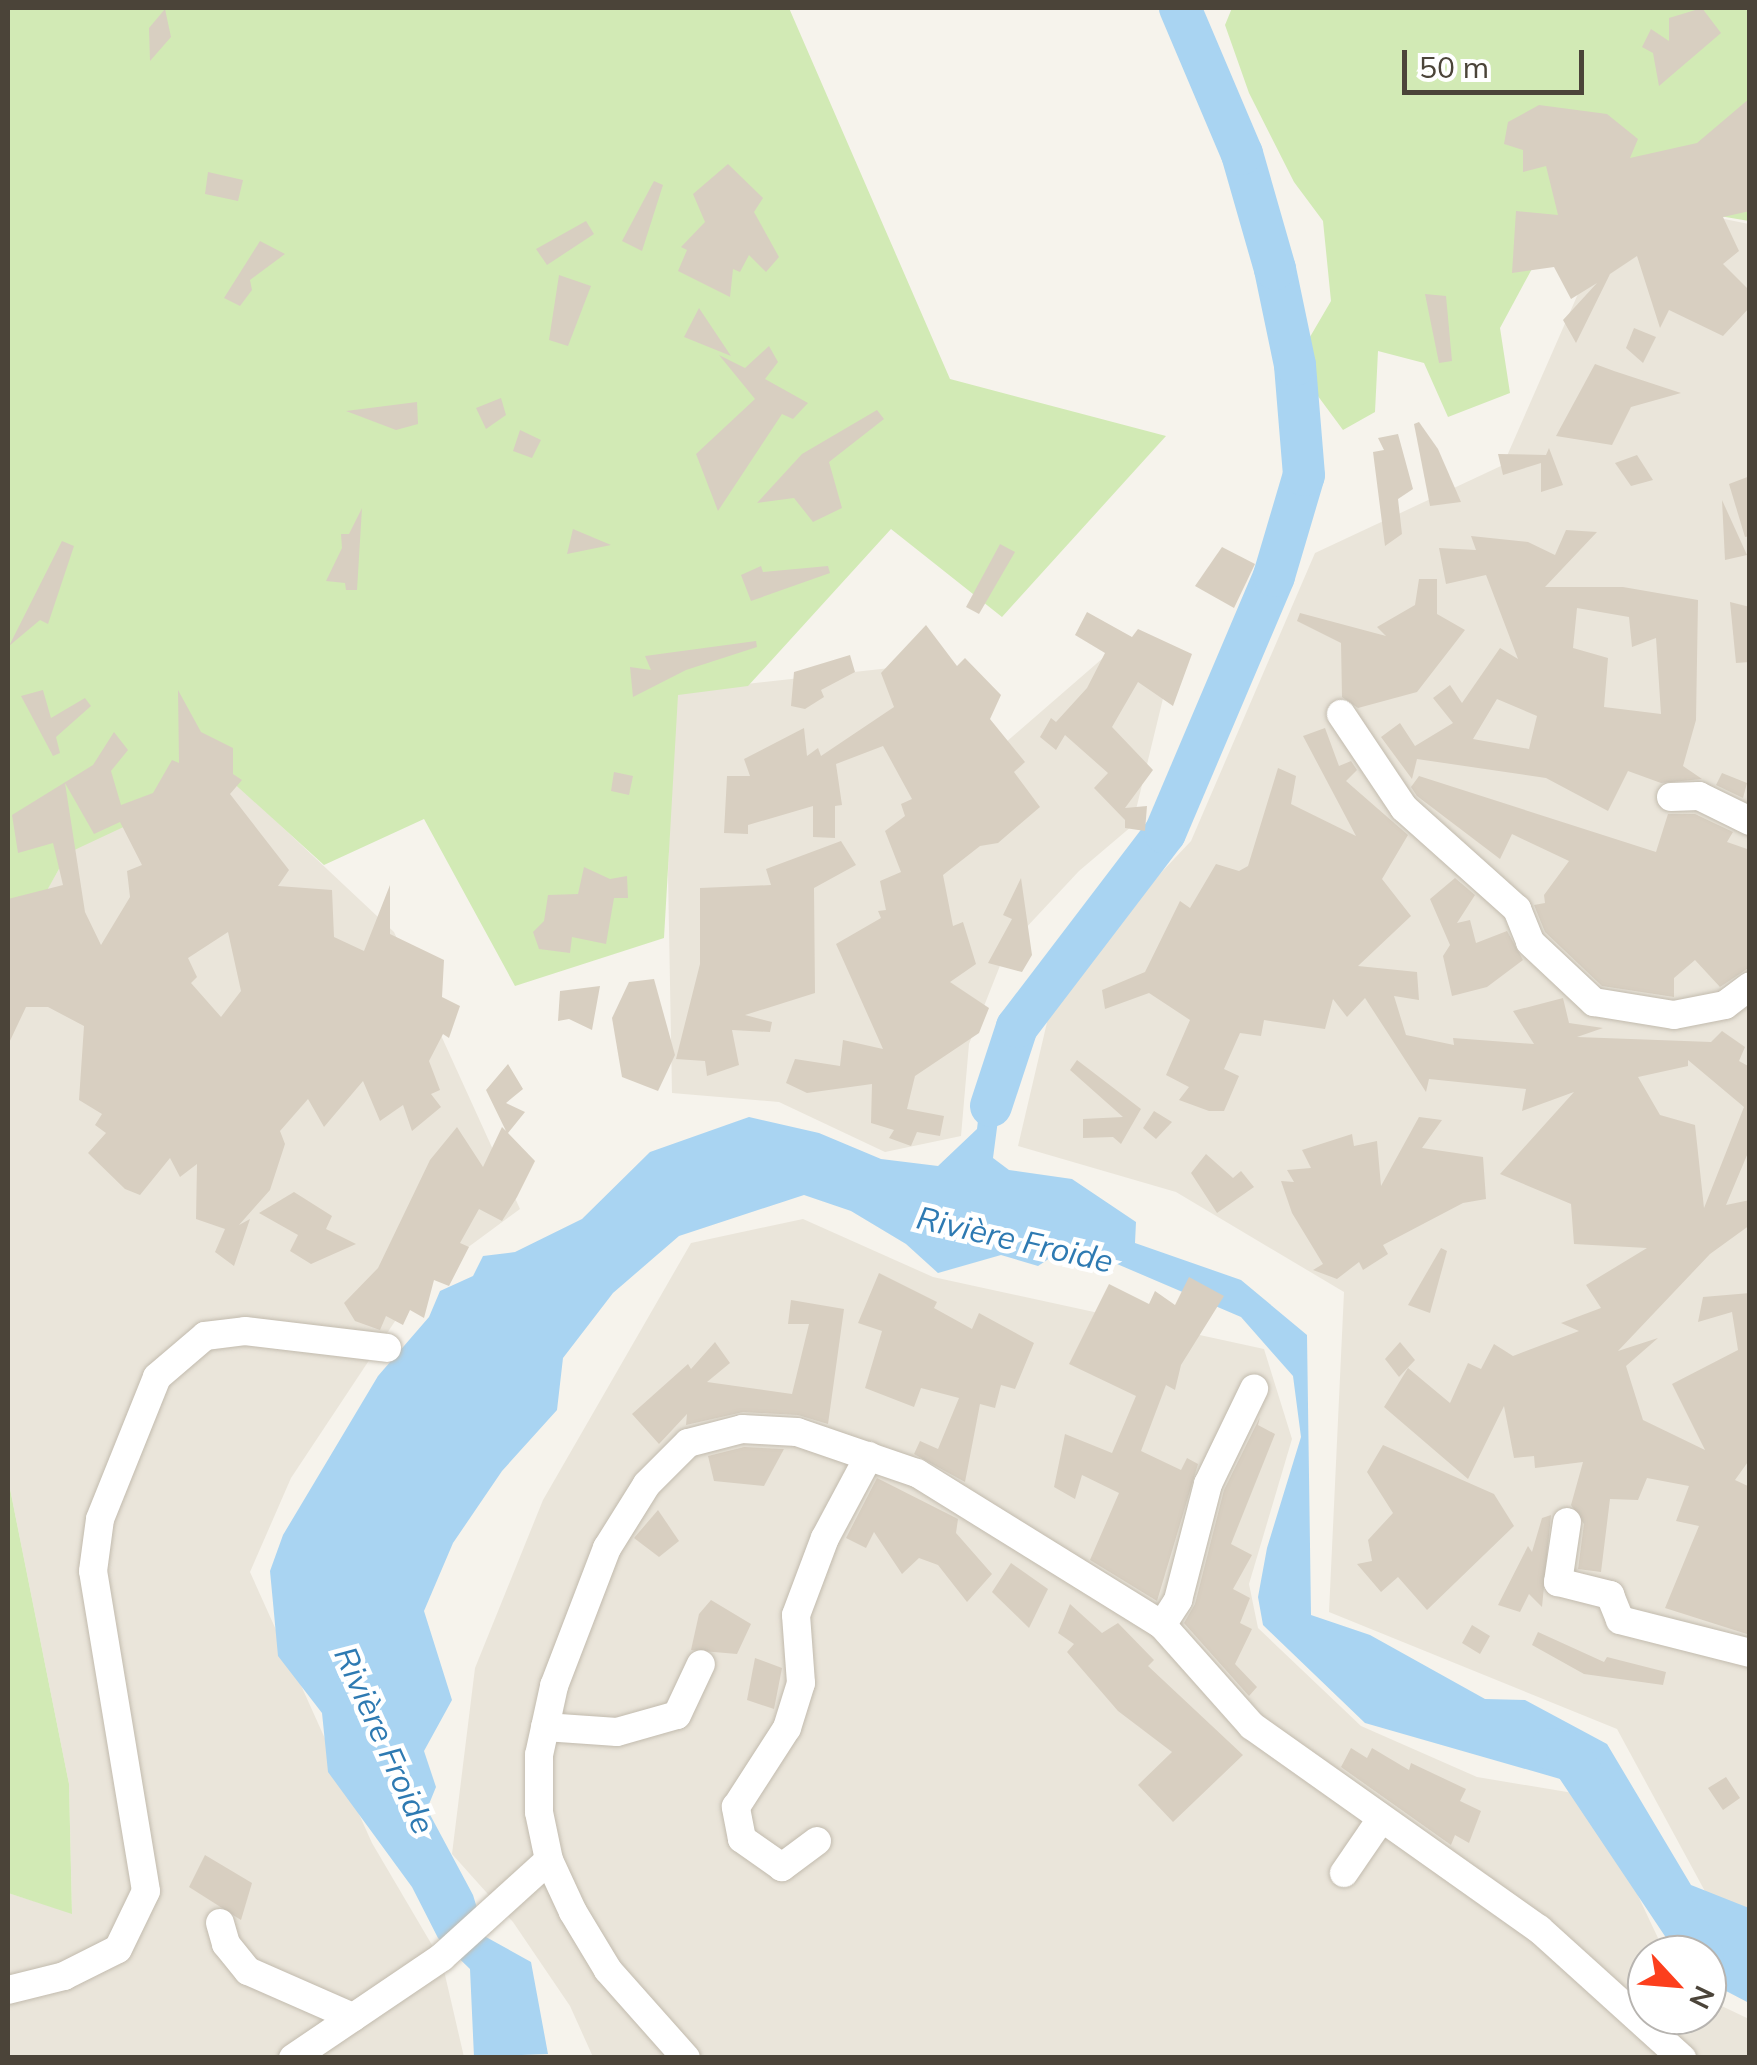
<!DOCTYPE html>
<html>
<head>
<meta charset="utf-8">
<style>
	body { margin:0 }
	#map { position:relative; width:1757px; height:2065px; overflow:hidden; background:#f6f3ec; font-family:Mulish,sans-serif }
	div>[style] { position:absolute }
	.residential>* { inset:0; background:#eae5da }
	.green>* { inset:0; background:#d2eab5 }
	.water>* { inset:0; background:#a9d4f2 }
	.river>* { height:42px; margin:-21px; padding:0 21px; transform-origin:21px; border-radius:21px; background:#a9d4f2 }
	.building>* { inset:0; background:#d8cfc1 }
	.roads { filter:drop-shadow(0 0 2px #c2bbae) drop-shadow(0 0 2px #c2bbae) }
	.minor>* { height:28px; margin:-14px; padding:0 14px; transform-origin:14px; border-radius:14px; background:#fff }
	span { translate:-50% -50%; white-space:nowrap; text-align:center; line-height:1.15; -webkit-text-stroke:9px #fff; paint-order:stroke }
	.water-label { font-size:32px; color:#2e7ab2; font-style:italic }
	.frame { position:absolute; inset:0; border:10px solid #4b4439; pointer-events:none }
	.north { position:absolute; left:1627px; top:1935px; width:100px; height:100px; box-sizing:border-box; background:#fff; border:2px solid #b7b4b0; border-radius:50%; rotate:116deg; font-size:28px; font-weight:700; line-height:40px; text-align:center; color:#4b4439 }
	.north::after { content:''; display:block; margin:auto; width:35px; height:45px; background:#fc3f1d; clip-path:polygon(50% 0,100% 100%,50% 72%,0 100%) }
	.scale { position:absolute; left:1402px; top:50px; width:182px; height:45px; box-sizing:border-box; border:5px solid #4b4439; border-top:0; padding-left:12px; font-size:30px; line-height:35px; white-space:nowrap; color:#4b4439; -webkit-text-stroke:8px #fff; paint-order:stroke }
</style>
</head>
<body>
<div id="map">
	<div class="residential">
		<div style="clip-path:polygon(1620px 198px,1749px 224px,1749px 1918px,1707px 1895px,1617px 1729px,1329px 1612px,1344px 1292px,1176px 1192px,1018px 1146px,1056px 984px,1191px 841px,1315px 553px,1503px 465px)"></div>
		<div style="clip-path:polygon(1103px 658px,1168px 678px,1132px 826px,1079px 871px,1007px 948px,969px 1044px,961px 1136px,885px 1152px,779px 1102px,672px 1093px,668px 874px,674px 692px,908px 666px,960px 782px)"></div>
		<div style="clip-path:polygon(227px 775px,394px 932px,520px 1209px,421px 1282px,291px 1478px,250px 1572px,372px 1843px,442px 1962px,464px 2057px,8px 2058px,8px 1893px,72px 1913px,69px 1784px,8px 1479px,8px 957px,70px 850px)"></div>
		<div style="clip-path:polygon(803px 1219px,933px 1277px,1264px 1349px,1292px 1439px,1249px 1584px,1258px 1628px,1361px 1726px,1477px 1777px,1591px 1796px,1666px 1955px,1647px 1955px,1647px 2015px,1707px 2015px,1707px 1999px,1749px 2019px,1749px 2057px,593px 2057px,570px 2006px,513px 1922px,452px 1854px,475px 1668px,543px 1500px,691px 1243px)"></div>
	</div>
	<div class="green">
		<div style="clip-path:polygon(8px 8px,789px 8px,950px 379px,1166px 436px,1002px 617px,891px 529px,748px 686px,678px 695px,664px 938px,515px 986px,424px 819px,324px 865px,228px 778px,68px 853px,8px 960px)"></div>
		<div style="clip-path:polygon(1232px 8px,1749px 8px,1749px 221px,1620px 199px,1534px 265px,1500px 328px,1510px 393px,1448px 417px,1424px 363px,1378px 351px,1375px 412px,1343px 430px,1309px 384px,1307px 342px,1331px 301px,1323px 221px,1294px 182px,1249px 93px,1225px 25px)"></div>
		<div style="clip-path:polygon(8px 1479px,69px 1784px,72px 1914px,8px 1893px)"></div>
	</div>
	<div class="water">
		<div style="clip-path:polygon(1007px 1052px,993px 1158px,1009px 1170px,1072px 1179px,1136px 1222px,1135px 1243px,1241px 1280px,1307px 1335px,1311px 1615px,1370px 1635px,1485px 1699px,1525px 1700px,1607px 1744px,1691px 1885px,1749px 1908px,1749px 2003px,1707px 1981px,1707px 1955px,1674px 1955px,1602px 1791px,1365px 1723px,1263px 1625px,1258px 1597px,1267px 1548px,1301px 1437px,1293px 1376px,1241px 1317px,1103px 1258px,1056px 1254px,1038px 1266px,1001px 1255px,938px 1273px,906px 1244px,851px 1211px,804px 1195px,679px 1236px,613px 1293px,563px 1358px,557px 1410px,502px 1471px,453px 1543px,424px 1611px,452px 1700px,424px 1751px,436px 1787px,427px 1809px,473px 1895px,486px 1937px,531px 1962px,548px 2054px,474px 2057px,470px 1969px,438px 1938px,412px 1887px,328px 1772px,322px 1713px,278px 1656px,270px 1571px,283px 1535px,378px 1376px,429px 1317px,440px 1291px,473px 1276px,483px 1256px,515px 1252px,582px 1219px,650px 1152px,749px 1117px,819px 1133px,881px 1159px,938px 1166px,977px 1129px,981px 1095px)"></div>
	</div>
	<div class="river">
		<div style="left:991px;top:1106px;width:83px;rotate:-71.8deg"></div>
		<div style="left:1017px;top:1027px;width:244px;rotate:-52.7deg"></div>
		<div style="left:1165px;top:833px;width:279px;rotate:-67deg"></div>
		<div style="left:1274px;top:576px;width:105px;rotate:-73.5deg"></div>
		<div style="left:1304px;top:475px;width:110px;rotate:-94.7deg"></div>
		<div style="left:1295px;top:365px;width:98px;rotate:-101.8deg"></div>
		<div style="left:1275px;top:269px;width:120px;rotate:-106deg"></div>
		<div style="left:1242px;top:154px;width:159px;rotate:-113deg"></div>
		<div style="left:1551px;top:1749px;width:16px;rotate:11deg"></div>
		<div style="left:1567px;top:1752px;width:244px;rotate:56.2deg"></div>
	</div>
	<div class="building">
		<div style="clip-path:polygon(1702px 8px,1721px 33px,1659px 86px,1653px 53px,1642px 47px,1651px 29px,1669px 41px,1669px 18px)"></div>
		<div style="clip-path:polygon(165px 9px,171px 37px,150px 61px,149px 28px)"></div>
		<div style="clip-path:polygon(1750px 98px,1750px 211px,1723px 217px,1739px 251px,1723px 264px,1750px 291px,1750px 307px,1723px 336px,1669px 310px,1660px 328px,1637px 256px,1610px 274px,1576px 343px,1563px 320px,1597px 283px,1571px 299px,1554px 267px,1512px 273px,1516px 211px,1558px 215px,1546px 166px,1523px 172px,1523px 150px,1504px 144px,1508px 122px,1539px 105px,1607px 114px,1638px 139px,1630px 158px,1697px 143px)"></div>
		<div style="clip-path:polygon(728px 164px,763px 198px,754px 212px,779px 257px,766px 272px,749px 255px,740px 272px,733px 269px,730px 297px,678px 271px,687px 250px,681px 247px,705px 222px,693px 194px)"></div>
		<div style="clip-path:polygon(208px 172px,243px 180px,238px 201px,205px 194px)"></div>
		<div style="clip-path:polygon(654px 181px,663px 185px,642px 251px,622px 241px)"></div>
		<div style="clip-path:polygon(586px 221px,594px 234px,547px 265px,536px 249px)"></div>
		<div style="clip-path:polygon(260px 241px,285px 254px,250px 280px,252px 290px,240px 306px,224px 298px)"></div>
		<div style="clip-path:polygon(559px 275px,591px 286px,568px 346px,549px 340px)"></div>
		<div style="clip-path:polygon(1425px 294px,1446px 296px,1452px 361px,1439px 363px)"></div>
		<div style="clip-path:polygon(699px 308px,731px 356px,684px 337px)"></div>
		<div style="clip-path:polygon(1634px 328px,1656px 337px,1643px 363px,1626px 348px)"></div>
		<div style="clip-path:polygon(769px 346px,778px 362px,765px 379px,808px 403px,793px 419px,782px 414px,718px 511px,696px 454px,755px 399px,719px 355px,745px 368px)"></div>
		<div style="clip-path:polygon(1595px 364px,1614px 371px,1681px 393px,1631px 407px,1612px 445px,1556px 436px)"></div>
		<div style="clip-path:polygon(501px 398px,506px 415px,486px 429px,476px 408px)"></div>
		<div style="clip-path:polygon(417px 402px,418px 424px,396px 430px,346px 411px)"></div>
		<div style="clip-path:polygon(877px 410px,884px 419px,829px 462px,842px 508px,813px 522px,794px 498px,757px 503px,802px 454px)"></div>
		<div style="clip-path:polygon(1419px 422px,1438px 449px,1461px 502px,1430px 506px,1414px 424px)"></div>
		<div style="clip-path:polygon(520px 430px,541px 440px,532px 458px,513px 451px)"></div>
		<div style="clip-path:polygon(1398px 434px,1413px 489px,1398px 499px,1402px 534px,1385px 546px,1373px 452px,1384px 450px,1378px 438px)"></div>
		<div style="clip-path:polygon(1549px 448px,1563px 485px,1541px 492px,1541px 463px,1503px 475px,1498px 454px,1546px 455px)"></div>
		<div style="clip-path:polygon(1637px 455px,1653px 480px,1631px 486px,1615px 463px)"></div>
		<div style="clip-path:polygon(1750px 476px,1750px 536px,1745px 537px,1729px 484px)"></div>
		<div style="clip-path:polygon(1722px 500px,1747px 555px,1725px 560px)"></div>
		<div style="clip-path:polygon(362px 508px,357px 590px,346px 590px,345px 583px,326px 581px,342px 548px,341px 534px,349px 534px)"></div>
		<div style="clip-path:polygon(573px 529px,611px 545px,567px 554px)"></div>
		<div style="clip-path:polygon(evenodd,1566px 530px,1597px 532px,1545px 587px,1623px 587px,1698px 600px,1696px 720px,1683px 766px,1702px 779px,1661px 783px,1628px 771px,1608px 811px,1546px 778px,1417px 759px,1412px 779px,1381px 737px,1400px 723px,1415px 746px,1453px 723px,1433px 698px,1450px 685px,1462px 703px,1500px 648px,1518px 659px,1486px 575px,1446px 584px,1439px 548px,1476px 550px,1471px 536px,1528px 542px,1555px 555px,1566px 530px,1577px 608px,1629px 617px,1632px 647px,1656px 638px,1661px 714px,1604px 707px,1608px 658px,1573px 648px,1577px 608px,1566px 530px,1497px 699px,1537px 716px,1529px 749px,1473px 739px,1497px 699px)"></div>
		<div style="clip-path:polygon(62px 541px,74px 546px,48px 624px,40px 620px,9px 646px)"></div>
		<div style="clip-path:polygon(1000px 544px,1015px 552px,979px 614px,966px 607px)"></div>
		<div style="clip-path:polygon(1222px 547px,1255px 564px,1234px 608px,1195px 586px)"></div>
		<div style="clip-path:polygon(761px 566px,763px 572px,828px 566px,830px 573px,751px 601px,741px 575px)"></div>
		<div style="clip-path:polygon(1419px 579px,1437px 579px,1437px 614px,1465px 630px,1417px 692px,1358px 708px,1342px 697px,1341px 643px,1297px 621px,1300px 613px,1386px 636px,1377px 627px,1415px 605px)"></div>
		<div style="clip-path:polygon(1730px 602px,1750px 607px,1750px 662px,1736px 663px)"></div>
		<div style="clip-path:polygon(1087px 612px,1132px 637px,1138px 629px,1192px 654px,1173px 706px,1138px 682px,1112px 727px,1153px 770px,1125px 808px,1147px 806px,1145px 831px,1125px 828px,1125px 820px,1094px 788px,1108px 773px,1065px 735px,1056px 750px,1040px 737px,1051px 718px,1056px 722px,1087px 688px,1105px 653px,1075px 635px)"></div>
		<div style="clip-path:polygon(926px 625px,957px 666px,965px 658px,1001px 695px,990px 719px,1025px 762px,1014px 772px,1040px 807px,998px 843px,980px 846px,943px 875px,953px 926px,963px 922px,976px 964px,950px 982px,989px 1008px,979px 1033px,915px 1076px,907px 1109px,944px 1116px,940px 1136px,917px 1132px,911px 1146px,889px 1138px,894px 1130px,871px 1123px,872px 1084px,807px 1093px,786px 1083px,795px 1059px,840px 1066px,843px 1040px,883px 1049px,836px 944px,881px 918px,878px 911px,886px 910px,880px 881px,901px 872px,885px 831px,905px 816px,901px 804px,912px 799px,883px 746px,836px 764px,842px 805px,835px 806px,835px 838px,813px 837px,813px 806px,748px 825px,748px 834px,724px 833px,727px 776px,750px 776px,744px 759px,804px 728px,807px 756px,818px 748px,821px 756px,894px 707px,881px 673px)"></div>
		<div style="clip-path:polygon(756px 641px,757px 647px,686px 670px,633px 697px,630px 667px,651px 670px,645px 656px)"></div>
		<div style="clip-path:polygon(850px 655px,855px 672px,821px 690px,824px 697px,805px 709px,791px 706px,794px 672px)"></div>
		<div style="clip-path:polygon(43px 690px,51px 718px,85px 698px,91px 706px,56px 737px,60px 753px,53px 756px,21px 696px)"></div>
		<div style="clip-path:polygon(evenodd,178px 690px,201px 732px,233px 748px,233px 774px,242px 780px,230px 794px,289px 870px,278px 886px,332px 890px,334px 937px,364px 951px,390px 885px,390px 934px,444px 960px,442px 997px,460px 1006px,449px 1038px,443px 1034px,429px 1061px,440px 1090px,431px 1094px,441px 1107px,412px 1131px,403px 1105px,380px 1121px,363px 1081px,324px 1127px,308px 1099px,280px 1131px,285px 1144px,270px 1190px,239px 1225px,250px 1219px,234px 1266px,215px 1252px,225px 1229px,196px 1219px,197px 1164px,180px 1177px,170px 1158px,140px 1195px,125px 1189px,88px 1153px,106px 1133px,95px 1125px,102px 1114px,79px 1100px,84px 1026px,48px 1007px,26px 1007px,8px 1045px,8px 899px,63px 885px,53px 843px,18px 853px,12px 815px,93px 765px,114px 732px,128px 750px,111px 771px,121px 805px,153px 793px,172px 760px,179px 763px,178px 690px,65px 783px,94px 834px,120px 822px,142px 865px,127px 871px,130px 897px,101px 945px,85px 912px,65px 783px,178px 690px,228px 932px,241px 991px,221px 1017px,191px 983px,197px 977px,188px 958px,228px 932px)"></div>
		<div style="clip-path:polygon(evenodd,1325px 728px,1339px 766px,1351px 761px,1357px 770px,1346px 781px,1408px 835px,1382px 879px,1411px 916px,1358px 966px,1417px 972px,1419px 1000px,1394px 996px,1406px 1035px,1454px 1045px,1453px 1038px,1534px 1044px,1513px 1011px,1563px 998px,1569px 1023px,1603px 1028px,1577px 1037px,1711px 1042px,1722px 1031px,1745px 1047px,1739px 1061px,1750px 1067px,1750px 1148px,1726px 1205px,1750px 1200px,1750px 1225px,1710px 1254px,1618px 1351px,1658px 1338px,1626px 1366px,1643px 1420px,1705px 1450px,1672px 1384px,1738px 1350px,1732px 1312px,1698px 1322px,1703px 1297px,1750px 1293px,1750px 1459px,1735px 1480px,1750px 1487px,1750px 1635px,1665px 1608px,1699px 1526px,1676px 1521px,1689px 1486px,1647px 1478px,1638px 1500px,1610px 1499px,1601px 1572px,1578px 1569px,1584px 1524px,1571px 1505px,1583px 1462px,1535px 1468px,1534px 1456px,1514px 1458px,1504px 1406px,1468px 1479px,1384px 1407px,1408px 1368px,1450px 1403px,1468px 1363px,1481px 1369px,1494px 1344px,1513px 1356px,1579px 1331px,1561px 1323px,1601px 1308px,1586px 1285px,1647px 1248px,1574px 1244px,1571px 1204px,1500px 1174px,1574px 1092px,1522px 1111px,1526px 1089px,1429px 1079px,1426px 1092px,1365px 998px,1347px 1017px,1333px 999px,1325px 1029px,1264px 1020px,1261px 1036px,1240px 1033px,1224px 1069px,1239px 1076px,1224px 1111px,1209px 1111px,1179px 1100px,1189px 1087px,1166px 1075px,1190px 1020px,1149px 993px,1105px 1009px,1102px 990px,1145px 972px,1180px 901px,1190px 908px,1216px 864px,1239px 871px,1248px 866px,1278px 768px,1296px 776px,1291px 804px,1356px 836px,1303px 736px,1325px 728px,1688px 1060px,1744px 1107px,1704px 1208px,1695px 1125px,1660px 1115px,1638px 1077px,1688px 1066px,1688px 1060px)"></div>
		<div style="clip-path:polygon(614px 772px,633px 776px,629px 795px,611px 791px)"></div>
		<div style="clip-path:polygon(1722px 773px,1747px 783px,1743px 798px,1716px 785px)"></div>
		<div style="clip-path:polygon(1419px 776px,1656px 852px,1668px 814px,1695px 814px,1733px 832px,1727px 842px,1750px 850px,1750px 967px,1720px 987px,1695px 960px,1674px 978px,1674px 997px,1602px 986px,1545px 932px,1534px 905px,1545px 903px,1544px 895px,1569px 861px,1512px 834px,1500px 859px,1417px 796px,1411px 787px)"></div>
		<div style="clip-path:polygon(841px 841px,856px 865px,814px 888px,815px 993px,745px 1015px,772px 1022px,770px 1032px,732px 1030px,739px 1065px,707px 1076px,705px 1061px,676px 1059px,700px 964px,700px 888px,771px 885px,766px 869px)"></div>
		<div style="clip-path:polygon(584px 867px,610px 879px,627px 876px,628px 898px,614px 898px,606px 944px,572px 937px,570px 953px,539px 949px,533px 932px,544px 921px,548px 895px,578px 894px)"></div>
		<div style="clip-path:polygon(1021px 878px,1032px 955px,1022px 972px,988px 963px,1012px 919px,1003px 915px)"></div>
		<div style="clip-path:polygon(1455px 878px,1475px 895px,1457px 923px,1470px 920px,1476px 943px,1507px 931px,1523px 960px,1487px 987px,1452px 996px,1443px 956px,1450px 945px,1430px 899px)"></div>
		<div style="clip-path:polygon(654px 979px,675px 1055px,658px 1091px,622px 1077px,612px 1018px,629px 982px)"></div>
		<div style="clip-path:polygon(600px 986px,592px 1030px,569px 1019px,558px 1021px,560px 991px)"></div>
		<div style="clip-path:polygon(1077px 1060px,1141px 1109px,1121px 1144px,1113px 1137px,1083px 1138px,1083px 1119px,1123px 1117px,1070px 1070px)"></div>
		<div style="clip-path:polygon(508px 1064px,523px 1089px,506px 1103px,525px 1112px,508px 1133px,535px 1161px,517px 1197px,502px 1221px,479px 1209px,460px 1243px,469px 1247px,449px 1286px,434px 1280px,424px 1318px,410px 1310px,403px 1325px,386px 1316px,380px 1330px,355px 1321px,344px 1303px,378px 1268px,430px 1160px,457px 1127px,483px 1167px,502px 1127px,506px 1131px,486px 1090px)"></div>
		<div style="clip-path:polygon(1154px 1111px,1172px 1122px,1156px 1139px,1143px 1128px)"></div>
		<div style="clip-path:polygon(1419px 1117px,1442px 1120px,1422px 1148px,1483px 1157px,1486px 1199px,1463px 1203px,1383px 1245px,1388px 1254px,1363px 1270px,1359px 1262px,1337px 1279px,1313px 1270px,1323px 1264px,1292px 1213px,1281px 1181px,1294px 1182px,1287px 1170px,1311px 1168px,1302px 1150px,1352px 1134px,1354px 1146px,1377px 1141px,1381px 1186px)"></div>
		<div style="clip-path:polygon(1206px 1154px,1233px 1178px,1241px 1171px,1254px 1187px,1217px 1213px,1191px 1173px)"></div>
		<div style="clip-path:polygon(294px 1192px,332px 1216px,326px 1229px,356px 1244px,311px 1264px,290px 1251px,298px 1235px,259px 1213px)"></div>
		<div style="clip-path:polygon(1441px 1248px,1447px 1251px,1430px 1313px,1408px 1305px)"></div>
		<div style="clip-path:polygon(879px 1273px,937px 1302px,934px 1308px,972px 1329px,979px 1313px,1034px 1343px,1015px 1389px,1001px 1385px,995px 1408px,980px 1404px,965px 1482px,914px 1454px,920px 1441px,938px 1449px,959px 1398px,921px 1388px,914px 1407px,865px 1388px,882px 1331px,858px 1323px)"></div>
		<div style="clip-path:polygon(1189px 1277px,1224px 1296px,1181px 1365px,1175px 1390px,1166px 1385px,1141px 1451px,1181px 1470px,1187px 1458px,1198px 1464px,1157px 1601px,1090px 1560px,1119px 1493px,1082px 1475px,1075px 1499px,1054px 1487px,1065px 1434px,1112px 1453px,1136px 1396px,1069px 1364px,1109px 1284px,1149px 1304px,1155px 1291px,1175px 1305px)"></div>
		<div style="clip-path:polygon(791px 1300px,844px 1309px,828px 1424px,798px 1415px,743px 1412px,686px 1425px,687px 1414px,659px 1444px,632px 1414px,688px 1364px,691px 1369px,715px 1342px,730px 1363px,707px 1382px,792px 1394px,809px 1324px,788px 1324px)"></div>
		<div style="clip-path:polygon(1400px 1342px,1415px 1360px,1399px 1377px,1385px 1359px)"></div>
		<div style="clip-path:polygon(1260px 1417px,1258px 1425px,1275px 1434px,1231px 1544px,1252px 1555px,1233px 1589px,1250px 1598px,1240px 1623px,1252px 1629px,1235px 1664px,1257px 1687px,1249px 1696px,1184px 1623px,1195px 1604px,1224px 1490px)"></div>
		<div style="clip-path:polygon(1383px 1445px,1494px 1494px,1514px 1526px,1427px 1610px,1398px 1577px,1381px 1592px,1357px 1564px,1372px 1561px,1368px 1540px,1393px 1513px,1367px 1472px)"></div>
		<div style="clip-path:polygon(744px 1447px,784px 1449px,764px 1486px,714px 1481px,708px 1456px)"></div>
		<div style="clip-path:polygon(877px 1478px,958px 1519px,956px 1533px,992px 1574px,967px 1602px,938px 1565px,919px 1558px,902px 1574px,874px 1532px,866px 1548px,846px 1538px)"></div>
		<div style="clip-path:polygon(658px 1510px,679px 1541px,659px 1557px,634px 1538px)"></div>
		<div style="clip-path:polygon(1551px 1515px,1542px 1607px,1529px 1594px,1520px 1612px,1498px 1605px,1528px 1546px,1532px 1552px,1542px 1518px)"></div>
		<div style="clip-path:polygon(1011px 1563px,1048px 1589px,1029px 1628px,992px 1592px)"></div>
		<div style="clip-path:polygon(711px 1600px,751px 1624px,737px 1654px,691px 1650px,699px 1614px)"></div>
		<div style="clip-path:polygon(1070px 1604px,1102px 1633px,1118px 1623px,1154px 1660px,1148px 1666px,1243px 1755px,1173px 1822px,1138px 1785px,1172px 1752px,1118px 1711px,1067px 1652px,1074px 1644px,1058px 1633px)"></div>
		<div style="clip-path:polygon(1472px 1625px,1490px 1636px,1480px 1654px,1462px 1643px)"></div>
		<div style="clip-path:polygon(1538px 1632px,1604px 1662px,1607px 1657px,1666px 1672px,1663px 1685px,1584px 1674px,1532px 1645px)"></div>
		<div style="clip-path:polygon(755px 1658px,782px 1668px,774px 1709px,747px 1700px)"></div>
		<div style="clip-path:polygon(1351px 1748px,1367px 1758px,1372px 1748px,1409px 1770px,1411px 1763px,1466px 1789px,1460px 1801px,1481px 1811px,1469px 1843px,1455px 1835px,1451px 1845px,1341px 1767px)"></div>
		<div style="clip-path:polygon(1726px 1777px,1740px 1798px,1723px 1810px,1708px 1788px)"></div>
		<div style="clip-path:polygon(205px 1855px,252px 1883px,241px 1920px,189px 1887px)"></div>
	</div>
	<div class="roads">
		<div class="minor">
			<div style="left:1341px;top:714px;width:113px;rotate:56.2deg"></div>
			<div style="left:1404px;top:808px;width:152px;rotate:41.8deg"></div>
			<div style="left:1517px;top:909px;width:35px;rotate:68deg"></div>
			<div style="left:1530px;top:942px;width:88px;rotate:43.2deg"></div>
			<div style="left:1594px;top:1002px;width:81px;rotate:9.2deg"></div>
			<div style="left:1674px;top:1015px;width:52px;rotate:-11.1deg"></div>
			<div style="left:1725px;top:1005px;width:31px;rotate:-37deg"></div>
			<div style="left:1671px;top:797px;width:28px;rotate:-2deg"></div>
			<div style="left:1699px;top:796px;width:57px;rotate:26.1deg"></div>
			<div style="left:1567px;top:1522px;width:61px;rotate:98.5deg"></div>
			<div style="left:1558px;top:1582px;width:54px;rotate:14deg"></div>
			<div style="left:1610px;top:1595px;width:27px;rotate:68deg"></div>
			<div style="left:1620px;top:1620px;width:134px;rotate:14.2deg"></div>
			<div style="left:1162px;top:1625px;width:30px;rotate:-57deg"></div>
			<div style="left:1178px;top:1600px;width:120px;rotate:-75.5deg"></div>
			<div style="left:1208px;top:1484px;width:106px;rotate:-64.2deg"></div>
			<div style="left:545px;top:1727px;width:72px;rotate:4deg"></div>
			<div style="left:617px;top:1732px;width:62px;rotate:-15.8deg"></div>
			<div style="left:677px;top:1715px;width:56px;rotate:-64.8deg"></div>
			<div style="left:817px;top:1841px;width:44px;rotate:143.4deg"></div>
			<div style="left:782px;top:1867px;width:49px;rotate:-145deg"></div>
			<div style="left:742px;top:1839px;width:33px;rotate:-101deg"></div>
			<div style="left:736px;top:1807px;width:94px;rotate:-57.2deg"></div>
			<div style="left:787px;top:1728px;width:47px;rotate:-72.7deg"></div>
			<div style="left:801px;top:1683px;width:68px;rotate:-94.2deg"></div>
			<div style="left:796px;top:1615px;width:82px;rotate:-69.4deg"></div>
			<div style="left:825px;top:1538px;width:93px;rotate:-61.8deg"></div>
			<div style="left:1344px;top:1873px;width:65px;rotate:-55.6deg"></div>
			<div style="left:220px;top:1923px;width:22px;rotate:74deg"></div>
			<div style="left:226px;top:1944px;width:35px;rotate:51deg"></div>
			<div style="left:248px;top:1971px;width:115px;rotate:23.7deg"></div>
			<div style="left:8px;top:1990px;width:58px;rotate:-14deg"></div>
			<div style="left:64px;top:1976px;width:60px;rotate:-26.6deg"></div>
			<div style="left:118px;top:1949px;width:64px;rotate:-64.2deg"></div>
			<div style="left:146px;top:1891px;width:324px;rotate:-99.4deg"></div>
			<div style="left:93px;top:1571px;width:52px;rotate:-82.3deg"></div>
			<div style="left:100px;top:1519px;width:153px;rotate:-68.1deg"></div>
			<div style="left:157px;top:1377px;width:63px;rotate:-40.5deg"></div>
			<div style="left:205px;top:1336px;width:40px;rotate:-7.1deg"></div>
			<div style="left:245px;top:1331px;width:143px;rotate:6.8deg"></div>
			<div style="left:293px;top:2058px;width:180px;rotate:-34.1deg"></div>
			<div style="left:442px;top:1957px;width:144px;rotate:-42.2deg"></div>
			<div style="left:686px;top:2058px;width:118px;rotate:-131.6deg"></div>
			<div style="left:608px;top:1970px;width:68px;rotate:-121.1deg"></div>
			<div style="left:573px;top:1912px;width:57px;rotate:-114.8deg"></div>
			<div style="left:549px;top:1860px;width:49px;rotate:-101.8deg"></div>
			<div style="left:539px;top:1812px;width:57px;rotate:-90deg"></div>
			<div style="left:539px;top:1755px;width:71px;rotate:-77.7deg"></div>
			<div style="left:554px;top:1686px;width:148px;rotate:-69deg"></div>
			<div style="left:607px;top:1548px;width:75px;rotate:-58deg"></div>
			<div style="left:647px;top:1484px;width:58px;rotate:-45deg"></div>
			<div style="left:688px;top:1443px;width:56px;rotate:-14.5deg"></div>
			<div style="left:742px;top:1429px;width:55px;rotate:3.1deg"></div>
			<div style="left:797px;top:1432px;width:127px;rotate:18.9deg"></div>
			<div style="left:917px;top:1473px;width:288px;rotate:31.8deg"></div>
			<div style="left:1162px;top:1625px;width:135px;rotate:48.3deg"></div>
			<div style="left:1252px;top:1726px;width:352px;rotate:35.3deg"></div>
			<div style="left:1539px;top:1929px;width:193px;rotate:42.1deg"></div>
		</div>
	</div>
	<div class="water-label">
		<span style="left:1015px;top:1239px;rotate:13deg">Rivière Froide</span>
		<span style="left:385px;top:1740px;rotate:66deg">Rivière Froide</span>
	</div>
	<div class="frame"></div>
	<div class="north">N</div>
	<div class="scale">50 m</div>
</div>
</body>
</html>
